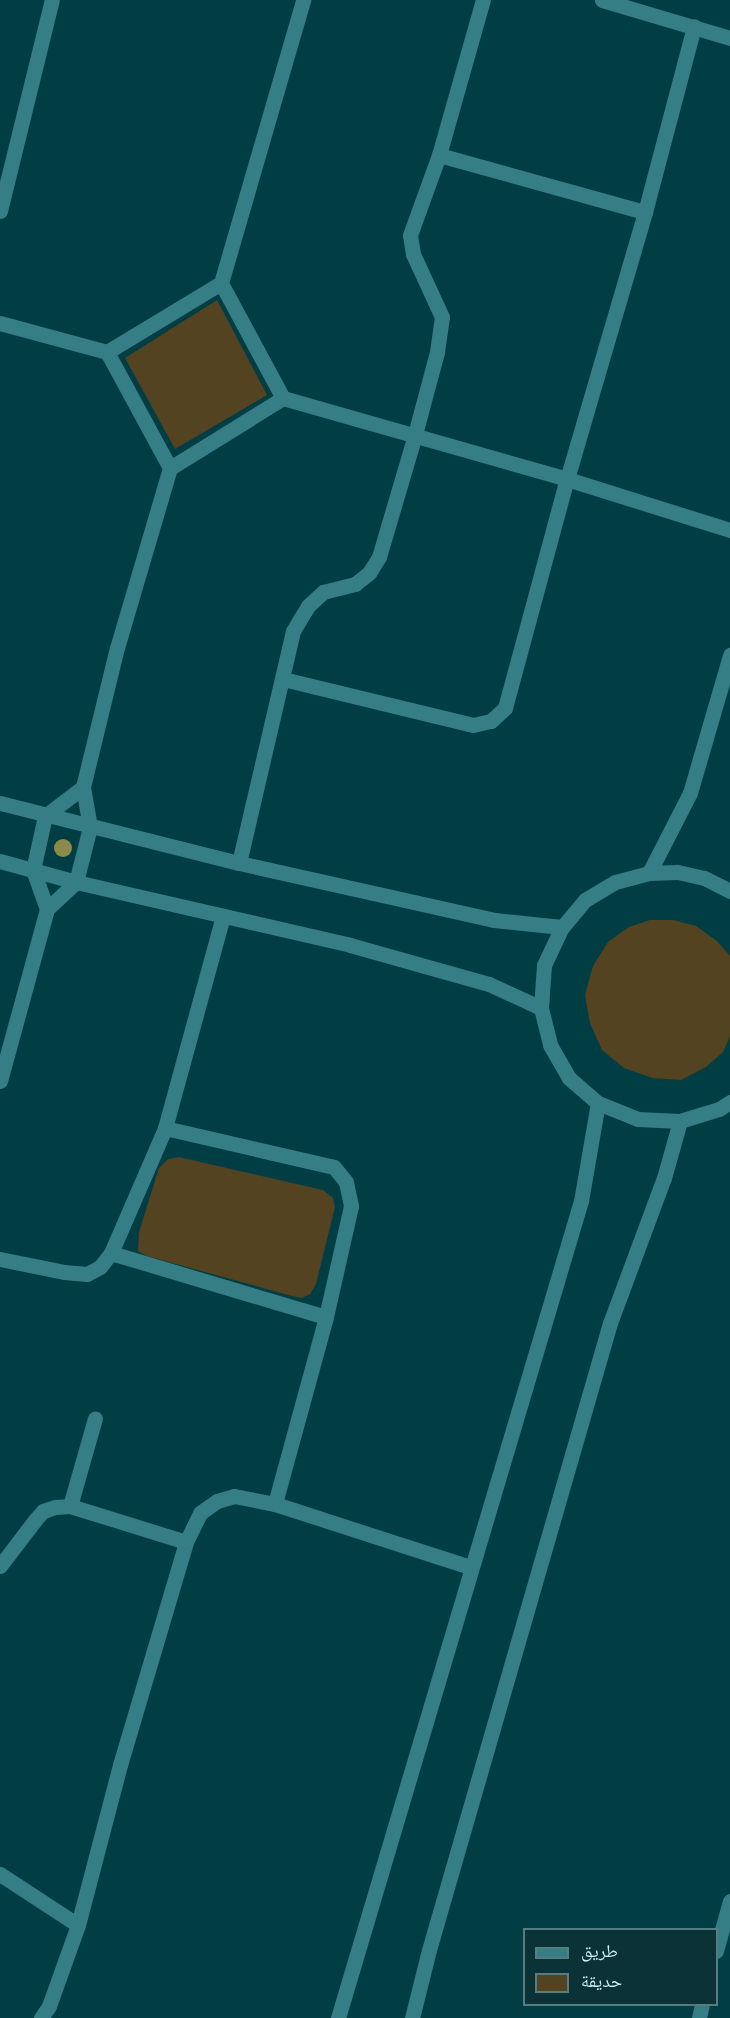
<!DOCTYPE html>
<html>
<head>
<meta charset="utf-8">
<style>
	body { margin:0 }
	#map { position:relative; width:730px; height:2018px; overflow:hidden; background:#003e44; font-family:"Sofia Sans Condensed","Noto Naskh Arabic",sans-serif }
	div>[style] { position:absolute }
	.green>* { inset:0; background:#544320 }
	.street>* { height:15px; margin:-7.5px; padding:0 7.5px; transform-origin:7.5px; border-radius:7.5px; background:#367e85 }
	.trees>* { width:18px; height:18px; margin:-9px; border-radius:50%; background:#8c8a48 }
	span { translate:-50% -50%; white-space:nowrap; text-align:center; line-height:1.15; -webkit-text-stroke:4.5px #0b3236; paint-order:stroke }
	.legend { position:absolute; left:523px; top:1928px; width:195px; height:78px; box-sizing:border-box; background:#0b3236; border:2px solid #587d81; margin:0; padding:8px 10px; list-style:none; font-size:18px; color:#cbeef1 }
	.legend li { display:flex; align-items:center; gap:12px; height:30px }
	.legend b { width:30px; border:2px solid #587d81 }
</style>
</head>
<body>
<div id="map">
	<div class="green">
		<div style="clip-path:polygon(217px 300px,267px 395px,175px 449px,125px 358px)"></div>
		<div style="clip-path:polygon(650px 920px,673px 920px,696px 926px,717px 941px,730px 956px,730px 1036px,723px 1052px,706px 1067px,681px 1080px,653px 1078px,624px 1068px,602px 1050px,590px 1023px,585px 995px,593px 966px,608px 942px,629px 927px)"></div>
		<div style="clip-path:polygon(179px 1157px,323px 1190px,333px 1198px,335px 1207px,316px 1284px,310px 1294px,302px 1298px,292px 1296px,147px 1256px,138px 1251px,139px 1232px,159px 1168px,168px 1159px)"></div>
	</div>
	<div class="street">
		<div style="left:602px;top:0;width:134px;rotate:16.5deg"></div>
		<div style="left:439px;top:155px;width:214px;rotate:15.5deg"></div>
		<div style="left:0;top:211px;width:217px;rotate:-76.2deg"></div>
		<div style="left:221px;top:283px;width:295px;rotate:-73.8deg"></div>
		<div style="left:0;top:323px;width:111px;rotate:15.2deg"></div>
		<div style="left:283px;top:398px;width:133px;rotate:148.2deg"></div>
		<div style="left:170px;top:468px;width:132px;rotate:-118.5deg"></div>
		<div style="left:107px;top:352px;width:133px;rotate:-31.2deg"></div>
		<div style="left:221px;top:283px;width:131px;rotate:61.7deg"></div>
		<div style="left:283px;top:398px;width:295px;rotate:15.9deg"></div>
		<div style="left:567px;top:479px;width:171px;rotate:17.4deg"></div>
		<div style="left:283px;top:679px;width:195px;rotate:13.6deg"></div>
		<div style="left:473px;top:725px;width:18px;rotate:-13deg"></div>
		<div style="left:491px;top:721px;width:19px;rotate:-43deg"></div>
		<div style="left:505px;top:708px;width:237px;rotate:-74.9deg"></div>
		<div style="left:567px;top:479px;width:278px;rotate:-73.7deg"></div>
		<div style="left:645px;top:212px;width:192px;rotate:-75.2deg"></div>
		<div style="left:0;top:803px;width:246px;rotate:14.1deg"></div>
		<div style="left:239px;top:863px;width:261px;rotate:12.6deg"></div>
		<div style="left:494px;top:920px;width:68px;rotate:5.9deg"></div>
		<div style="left:0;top:861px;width:79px;rotate:15.4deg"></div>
		<div style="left:76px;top:882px;width:281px;rotate:12.9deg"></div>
		<div style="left:350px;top:945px;width:144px;rotate:15.7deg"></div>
		<div style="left:489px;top:984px;width:57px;rotate:24.8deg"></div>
		<div style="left:239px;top:863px;width:238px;rotate:-76.9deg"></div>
		<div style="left:293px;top:631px;width:29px;rotate:-59deg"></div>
		<div style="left:308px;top:606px;width:21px;rotate:-43deg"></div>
		<div style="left:323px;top:592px;width:33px;rotate:-14deg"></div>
		<div style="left:355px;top:584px;width:18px;rotate:-38deg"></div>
		<div style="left:369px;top:573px;width:19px;rotate:-58deg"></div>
		<div style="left:379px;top:557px;width:124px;rotate:-73.6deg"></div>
		<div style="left:414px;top:438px;width:89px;rotate:-75deg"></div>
		<div style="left:437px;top:352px;width:35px;rotate:-82deg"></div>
		<div style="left:442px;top:317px;width:69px;rotate:-114.7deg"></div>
		<div style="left:413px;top:254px;width:19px;rotate:-99deg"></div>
		<div style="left:410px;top:235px;width:85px;rotate:-70.1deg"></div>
		<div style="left:439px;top:155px;width:161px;rotate:-74.2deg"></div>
		<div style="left:649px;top:873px;width:90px;rotate:-62.9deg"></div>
		<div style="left:690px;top:793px;width:144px;rotate:-73.8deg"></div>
		<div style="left:730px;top:891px;width:29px;rotate:-153deg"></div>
		<div style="left:704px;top:878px;width:28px;rotate:-167deg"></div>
		<div style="left:677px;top:872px;width:28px;rotate:178deg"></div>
		<div style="left:649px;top:873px;width:35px;rotate:165deg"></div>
		<div style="left:615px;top:882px;width:35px;rotate:149deg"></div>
		<div style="left:585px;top:900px;width:35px;rotate:130deg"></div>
		<div style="left:562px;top:927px;width:42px;rotate:115.3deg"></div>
		<div style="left:544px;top:965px;width:43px;rotate:94deg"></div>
		<div style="left:541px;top:1008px;width:38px;rotate:76deg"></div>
		<div style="left:550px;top:1045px;width:38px;rotate:60deg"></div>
		<div style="left:569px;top:1078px;width:38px;rotate:41deg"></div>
		<div style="left:598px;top:1103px;width:43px;rotate:21.8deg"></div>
		<div style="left:638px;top:1119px;width:42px;rotate:2.7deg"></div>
		<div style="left:680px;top:1121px;width:41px;rotate:-17.1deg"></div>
		<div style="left:719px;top:1109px;width:13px;rotate:-32deg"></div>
		<div style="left:47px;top:909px;width:41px;rotate:-109.7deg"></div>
		<div style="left:33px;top:870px;width:55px;rotate:-77.5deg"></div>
		<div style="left:45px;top:816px;width:48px;rotate:-37.3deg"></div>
		<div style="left:0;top:1081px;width:178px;rotate:-74.7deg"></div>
		<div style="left:47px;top:909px;width:40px;rotate:-43deg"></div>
		<div style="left:76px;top:882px;width:57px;rotate:-75.7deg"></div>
		<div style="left:90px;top:827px;width:41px;rotate:-99.9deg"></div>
		<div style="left:83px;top:787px;width:143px;rotate:-76.3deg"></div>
		<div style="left:117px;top:648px;width:188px;rotate:-73.6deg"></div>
		<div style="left:165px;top:1128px;width:173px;rotate:13deg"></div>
		<div style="left:334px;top:1167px;width:19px;rotate:51deg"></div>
		<div style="left:346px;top:1182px;width:25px;rotate:78deg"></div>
		<div style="left:351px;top:1206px;width:114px;rotate:102.7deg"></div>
		<div style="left:326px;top:1317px;width:194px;rotate:105.3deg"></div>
		<div style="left:111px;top:1253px;width:224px;rotate:16.6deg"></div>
		<div style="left:0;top:1259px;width:65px;rotate:11.5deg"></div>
		<div style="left:64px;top:1272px;width:23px;rotate:5deg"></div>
		<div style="left:87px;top:1274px;width:15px;rotate:-28deg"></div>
		<div style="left:100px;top:1267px;width:18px;rotate:-52deg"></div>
		<div style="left:111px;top:1253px;width:136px;rotate:-66.6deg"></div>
		<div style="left:165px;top:1128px;width:220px;rotate:-74.7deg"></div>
		<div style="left:70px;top:1506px;width:91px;rotate:-74.1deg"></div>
		<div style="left:0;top:1566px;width:58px;rotate:-52.7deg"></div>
		<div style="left:35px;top:1520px;width:12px;rotate:-48deg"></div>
		<div style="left:43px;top:1511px;width:13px;rotate:-18deg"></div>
		<div style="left:55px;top:1507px;width:15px;rotate:-4deg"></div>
		<div style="left:70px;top:1506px;width:121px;rotate:17.2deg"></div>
		<div style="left:0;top:1874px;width:93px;rotate:33.2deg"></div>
		<div style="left:716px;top:1951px;width:52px;rotate:-74.4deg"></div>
		<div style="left:41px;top:2018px;width:14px;rotate:-56deg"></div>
		<div style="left:49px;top:2006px;width:86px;rotate:-70.3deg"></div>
		<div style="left:78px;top:1925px;width:165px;rotate:-75.3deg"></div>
		<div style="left:120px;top:1765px;width:233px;rotate:-73.5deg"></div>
		<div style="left:186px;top:1542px;width:32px;rotate:-64deg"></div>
		<div style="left:200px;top:1513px;width:21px;rotate:-35deg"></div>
		<div style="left:217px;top:1501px;width:18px;rotate:-16deg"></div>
		<div style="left:234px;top:1496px;width:42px;rotate:11deg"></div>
		<div style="left:275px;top:1504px;width:205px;rotate:17.9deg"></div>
		<div style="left:338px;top:2018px;width:852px;rotate:-73.44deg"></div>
		<div style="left:581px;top:1201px;width:99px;rotate:-80.2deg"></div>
		<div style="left:412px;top:2018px;width:70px;rotate:-76deg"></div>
		<div style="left:429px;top:1950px;width:653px;rotate:-73.9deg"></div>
		<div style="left:610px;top:1323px;width:155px;rotate:-69.6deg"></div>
		<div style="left:664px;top:1178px;width:59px;rotate:-74.3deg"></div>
		<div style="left:699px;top:2018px;width:14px;rotate:-78deg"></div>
	</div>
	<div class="trees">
		<div style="left:63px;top:848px"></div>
	</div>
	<ul class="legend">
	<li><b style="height:8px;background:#367e85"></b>طريق</li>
	<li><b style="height:16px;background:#544320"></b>حديقة</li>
	</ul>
</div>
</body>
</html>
